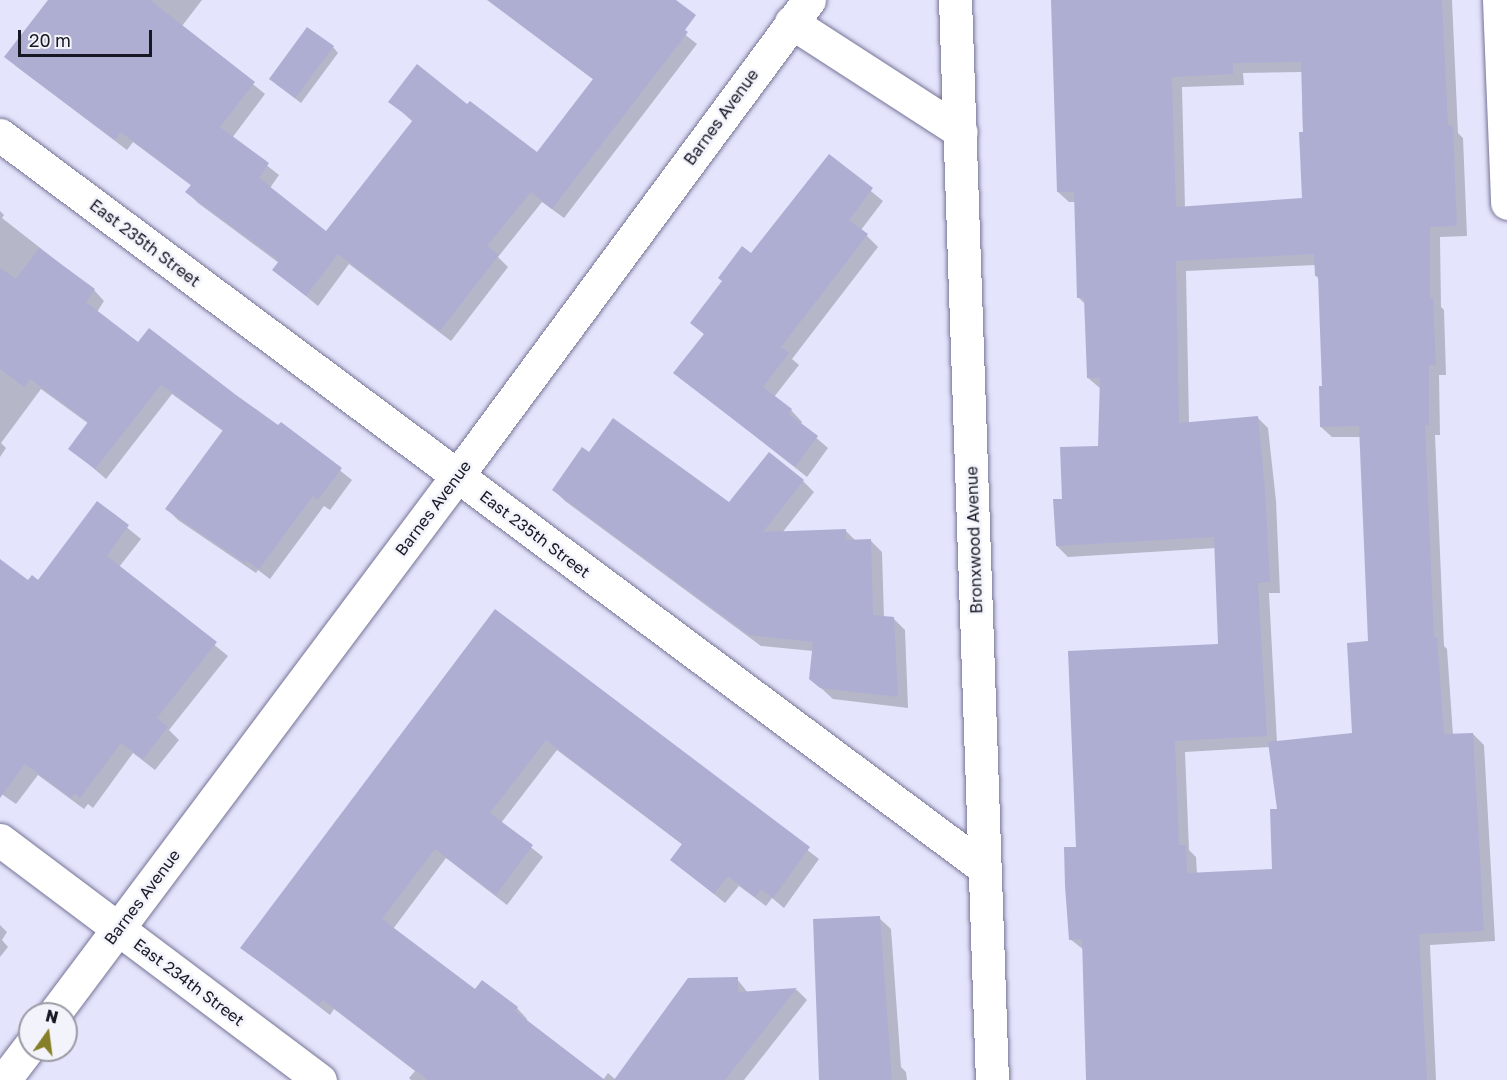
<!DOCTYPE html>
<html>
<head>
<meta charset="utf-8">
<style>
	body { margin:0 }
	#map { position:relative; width:1507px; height:1080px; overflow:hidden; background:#e4e4fc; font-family:"Golos Text",sans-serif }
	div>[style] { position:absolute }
	.shadow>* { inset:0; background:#0003 }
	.building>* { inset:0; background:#aeaed3 }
	.roads { filter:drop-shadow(0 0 2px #757497) drop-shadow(0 0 2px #757497) }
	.street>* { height:33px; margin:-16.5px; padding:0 16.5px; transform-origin:16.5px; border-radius:16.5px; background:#fff }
	.secondary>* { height:33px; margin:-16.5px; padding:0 16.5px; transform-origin:16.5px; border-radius:16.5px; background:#fff }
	span { translate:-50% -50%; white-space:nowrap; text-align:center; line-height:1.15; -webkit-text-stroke:5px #f3f3fb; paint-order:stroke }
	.street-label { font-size:16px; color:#181825 }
	.north { position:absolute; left:18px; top:1002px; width:60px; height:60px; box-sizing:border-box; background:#f3f3fb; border:2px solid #9b9ba5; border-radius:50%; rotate:14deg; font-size:16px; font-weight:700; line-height:24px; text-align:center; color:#181825 }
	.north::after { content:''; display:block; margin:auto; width:21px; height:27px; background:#867f27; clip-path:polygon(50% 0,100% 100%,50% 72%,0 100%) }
	.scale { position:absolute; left:18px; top:30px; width:134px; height:27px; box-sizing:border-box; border:3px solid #181825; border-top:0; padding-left:8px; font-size:18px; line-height:21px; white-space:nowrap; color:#181825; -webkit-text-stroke:4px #f3f3fb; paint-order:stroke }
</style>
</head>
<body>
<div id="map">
	<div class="shadow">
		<div style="clip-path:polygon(49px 0,202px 0,182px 26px,265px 94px,232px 138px,279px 175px,270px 188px,326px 233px,413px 122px,390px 101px,467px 106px,537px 154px,594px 80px,487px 0,641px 0,697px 44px,564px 218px,542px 202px,498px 257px,508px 267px,451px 341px,349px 264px,318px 306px,274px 270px,279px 263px,198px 203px,187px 192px,192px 186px,133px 142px,127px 150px,17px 67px,6px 57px)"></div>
		<div style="clip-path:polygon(evenodd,1053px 0,1452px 0,1458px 133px,1463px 138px,1467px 236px,1440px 237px,1441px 307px,1444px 310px,1446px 375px,1439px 375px,1440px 435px,1435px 435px,1444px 646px,1447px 649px,1453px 735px,1473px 734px,1484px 745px,1495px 941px,1430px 945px,1436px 1080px,1087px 1080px,1084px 950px,1070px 939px,1078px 848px,1219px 645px,1216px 548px,1068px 557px,1057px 546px,1063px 500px,1099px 447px,1101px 389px,1088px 378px,1086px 305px,1078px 297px,1076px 202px,1069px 202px,1058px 192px,1053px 0,1302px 72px,1304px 199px,1185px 208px,1182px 87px,1244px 85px,1243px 73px,1302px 72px,1053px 0,1316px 265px,1316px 276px,1319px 279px,1324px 388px,1321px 427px,1332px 437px,1361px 437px,1370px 643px,1353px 734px,1277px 743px,1269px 593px,1280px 593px,1276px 501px,1268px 428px,1257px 417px,1189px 423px,1186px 271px,1316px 265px,1053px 0,1270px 747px,1278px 810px,1273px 870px,1197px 874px,1196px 857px,1189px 850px,1185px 752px,1270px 747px)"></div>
		<div style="clip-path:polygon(333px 47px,338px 53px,301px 103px,276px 84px)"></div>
		<div style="clip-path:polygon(829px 157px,883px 201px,861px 230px,878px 247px,792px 359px,799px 365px,774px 397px,791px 410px,802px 422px,800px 424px,828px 448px,807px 477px,675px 373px,705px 335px,692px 323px,752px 255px)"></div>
		<div style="clip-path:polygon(0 211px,4px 215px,2px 218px,94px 290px,104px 301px,97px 312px,139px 344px,278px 427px,281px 424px,352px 480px,330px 510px,324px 506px,270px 579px,258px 570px,256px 573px,178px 520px,167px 509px,223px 431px,172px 394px,106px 479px,70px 448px,89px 424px,41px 389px,1px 443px,6px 448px,0 457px)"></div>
		<div style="clip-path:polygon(589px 454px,729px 504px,803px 481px,814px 492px,782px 533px,846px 531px,856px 541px,871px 541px,882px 552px,884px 618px,894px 619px,905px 630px,908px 708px,833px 699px,810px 678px,813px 651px,761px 646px,565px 501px,554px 490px)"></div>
		<div style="clip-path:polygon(97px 503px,141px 539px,119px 567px,228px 656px,169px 730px,179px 740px,155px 770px,133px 753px,93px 808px,88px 804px,84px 809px,38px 775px,16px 804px,0 793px,0 570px,28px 582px,38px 582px)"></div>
		<div style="clip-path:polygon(496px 611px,819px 859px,784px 908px,772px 898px,766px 906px,739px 886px,725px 903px,672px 860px,683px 845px,557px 750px,501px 823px,543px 857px,507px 905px,446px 858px,393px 929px,476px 991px,517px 1008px,527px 1019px,526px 1021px,603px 1080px,411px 1080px,409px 1078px,415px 1071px,334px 1009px,330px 1015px,242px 948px)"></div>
		<div style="clip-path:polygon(879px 918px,891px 929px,901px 1067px,906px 1072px,907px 1080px,821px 1080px)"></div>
		<div style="clip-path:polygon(0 925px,7px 932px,2px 940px,8px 947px,0 957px)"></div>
		<div style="clip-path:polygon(737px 979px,748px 993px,797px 990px,807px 1000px,744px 1080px,603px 1080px,608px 1073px,616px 1080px)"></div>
	</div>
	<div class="building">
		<div style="clip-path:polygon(48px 0,150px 0,255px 82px,220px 127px,269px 163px,259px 178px,326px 231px,413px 120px,388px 102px,417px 64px,467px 104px,470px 101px,537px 152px,593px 79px,488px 0,676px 0,696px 15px,685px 30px,688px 32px,552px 209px,531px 192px,487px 246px,499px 255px,440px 331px,338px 254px,306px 296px,272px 270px,279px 261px,185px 192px,191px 185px,121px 132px,115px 140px,4px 57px)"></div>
		<div style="clip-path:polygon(evenodd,1051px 0,1442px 0,1448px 125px,1453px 126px,1457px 226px,1430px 227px,1430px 297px,1433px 298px,1436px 365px,1429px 365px,1429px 425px,1425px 425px,1434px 637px,1437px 637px,1444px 734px,1473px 733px,1484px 931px,1419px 934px,1427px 1080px,1086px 1080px,1082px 939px,1069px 940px,1065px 886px,1064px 847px,1076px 847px,1068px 651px,1218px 644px,1214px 537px,1056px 546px,1053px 499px,1062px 499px,1060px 447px,1098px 446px,1100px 378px,1087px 378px,1084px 298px,1077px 298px,1074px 192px,1057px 192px,1051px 0,1301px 62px,1303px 132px,1299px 132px,1302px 198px,1176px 207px,1172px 77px,1233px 74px,1233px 63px,1301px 62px,1051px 0,1314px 254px,1315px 276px,1318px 276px,1322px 386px,1319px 386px,1320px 427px,1359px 426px,1368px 641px,1347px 643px,1352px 733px,1268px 742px,1277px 809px,1270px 809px,1272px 869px,1187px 873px,1186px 845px,1179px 845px,1175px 741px,1267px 736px,1258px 583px,1270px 582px,1265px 489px,1258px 416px,1179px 423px,1176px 261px,1314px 254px)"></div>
		<div style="clip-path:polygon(307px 27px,334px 46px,295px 98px,269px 79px)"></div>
		<div style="clip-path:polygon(829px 154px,873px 188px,849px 220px,868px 234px,781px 347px,789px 353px,763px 387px,792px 409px,789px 414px,818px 436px,795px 467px,673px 373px,704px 334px,690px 323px,722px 281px,718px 278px,742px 246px,751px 253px)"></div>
		<div style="clip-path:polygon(39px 248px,95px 289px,86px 302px,138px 342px,149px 328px,236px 395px,278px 425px,281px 422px,342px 468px,318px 500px,313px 496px,259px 569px,247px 561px,245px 563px,165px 509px,223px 430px,161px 385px,95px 469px,68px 449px,88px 422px,30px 379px,24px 387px,0 369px,0 268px,16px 279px)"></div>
		<div style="clip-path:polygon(613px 418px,729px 502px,769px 452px,804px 480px,763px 532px,846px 529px,846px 540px,871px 539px,873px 615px,894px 617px,898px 697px,820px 688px,809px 679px,813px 642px,749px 635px,552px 490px,582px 447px,589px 452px)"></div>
		<div style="clip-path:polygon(97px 501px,129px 525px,107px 556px,217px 642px,157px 718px,168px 727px,143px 759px,121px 743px,80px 798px,75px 793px,71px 798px,25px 764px,0 798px,0 559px,28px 580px,32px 575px,38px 580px)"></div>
		<div style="clip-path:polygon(495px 609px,810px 847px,773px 898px,761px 889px,755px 897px,728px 876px,714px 894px,670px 860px,682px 844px,546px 740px,490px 813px,533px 845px,496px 895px,435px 849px,382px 919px,475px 989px,482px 980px,518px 1007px,515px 1011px,605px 1080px,428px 1080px,323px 1000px,319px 1005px,240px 948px)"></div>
		<div style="clip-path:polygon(880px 916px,892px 1080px,819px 1080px,813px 919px)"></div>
		<div style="clip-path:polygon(738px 977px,738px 992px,797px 988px,725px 1080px,614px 1080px,688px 978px)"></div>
	</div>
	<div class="roads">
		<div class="street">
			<div style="left:1499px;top:0;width:203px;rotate:87.7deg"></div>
			<div style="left:0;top:135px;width:1227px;rotate:36.68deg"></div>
			<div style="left:0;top:840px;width:400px;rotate:36.9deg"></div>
		</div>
		<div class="secondary">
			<div style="left:955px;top:0;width:1081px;rotate:88.04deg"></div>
			<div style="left:791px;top:22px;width:202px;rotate:32.9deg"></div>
			<div style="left:54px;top:1014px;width:672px;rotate:-53.16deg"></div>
			<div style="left:457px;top:476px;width:592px;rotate:-53.52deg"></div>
			<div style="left:4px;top:1080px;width:43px;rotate:-52.6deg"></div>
		</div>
	</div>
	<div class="street-label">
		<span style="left:721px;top:117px;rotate:-54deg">Barnes Avenue</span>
		<span style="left:145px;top:243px;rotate:37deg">East 235th Street</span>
		<span style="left:433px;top:508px;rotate:-53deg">Barnes Avenue</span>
		<span style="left:535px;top:534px;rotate:37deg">East 235th Street</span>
		<span style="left:974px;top:540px;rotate:-92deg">Bronxwood Avenue</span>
		<span style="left:142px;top:897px;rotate:-53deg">Barnes Avenue</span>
		<span style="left:189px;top:982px;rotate:37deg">East 234th Street</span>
	</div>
	<div class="north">N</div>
	<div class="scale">20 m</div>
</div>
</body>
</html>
